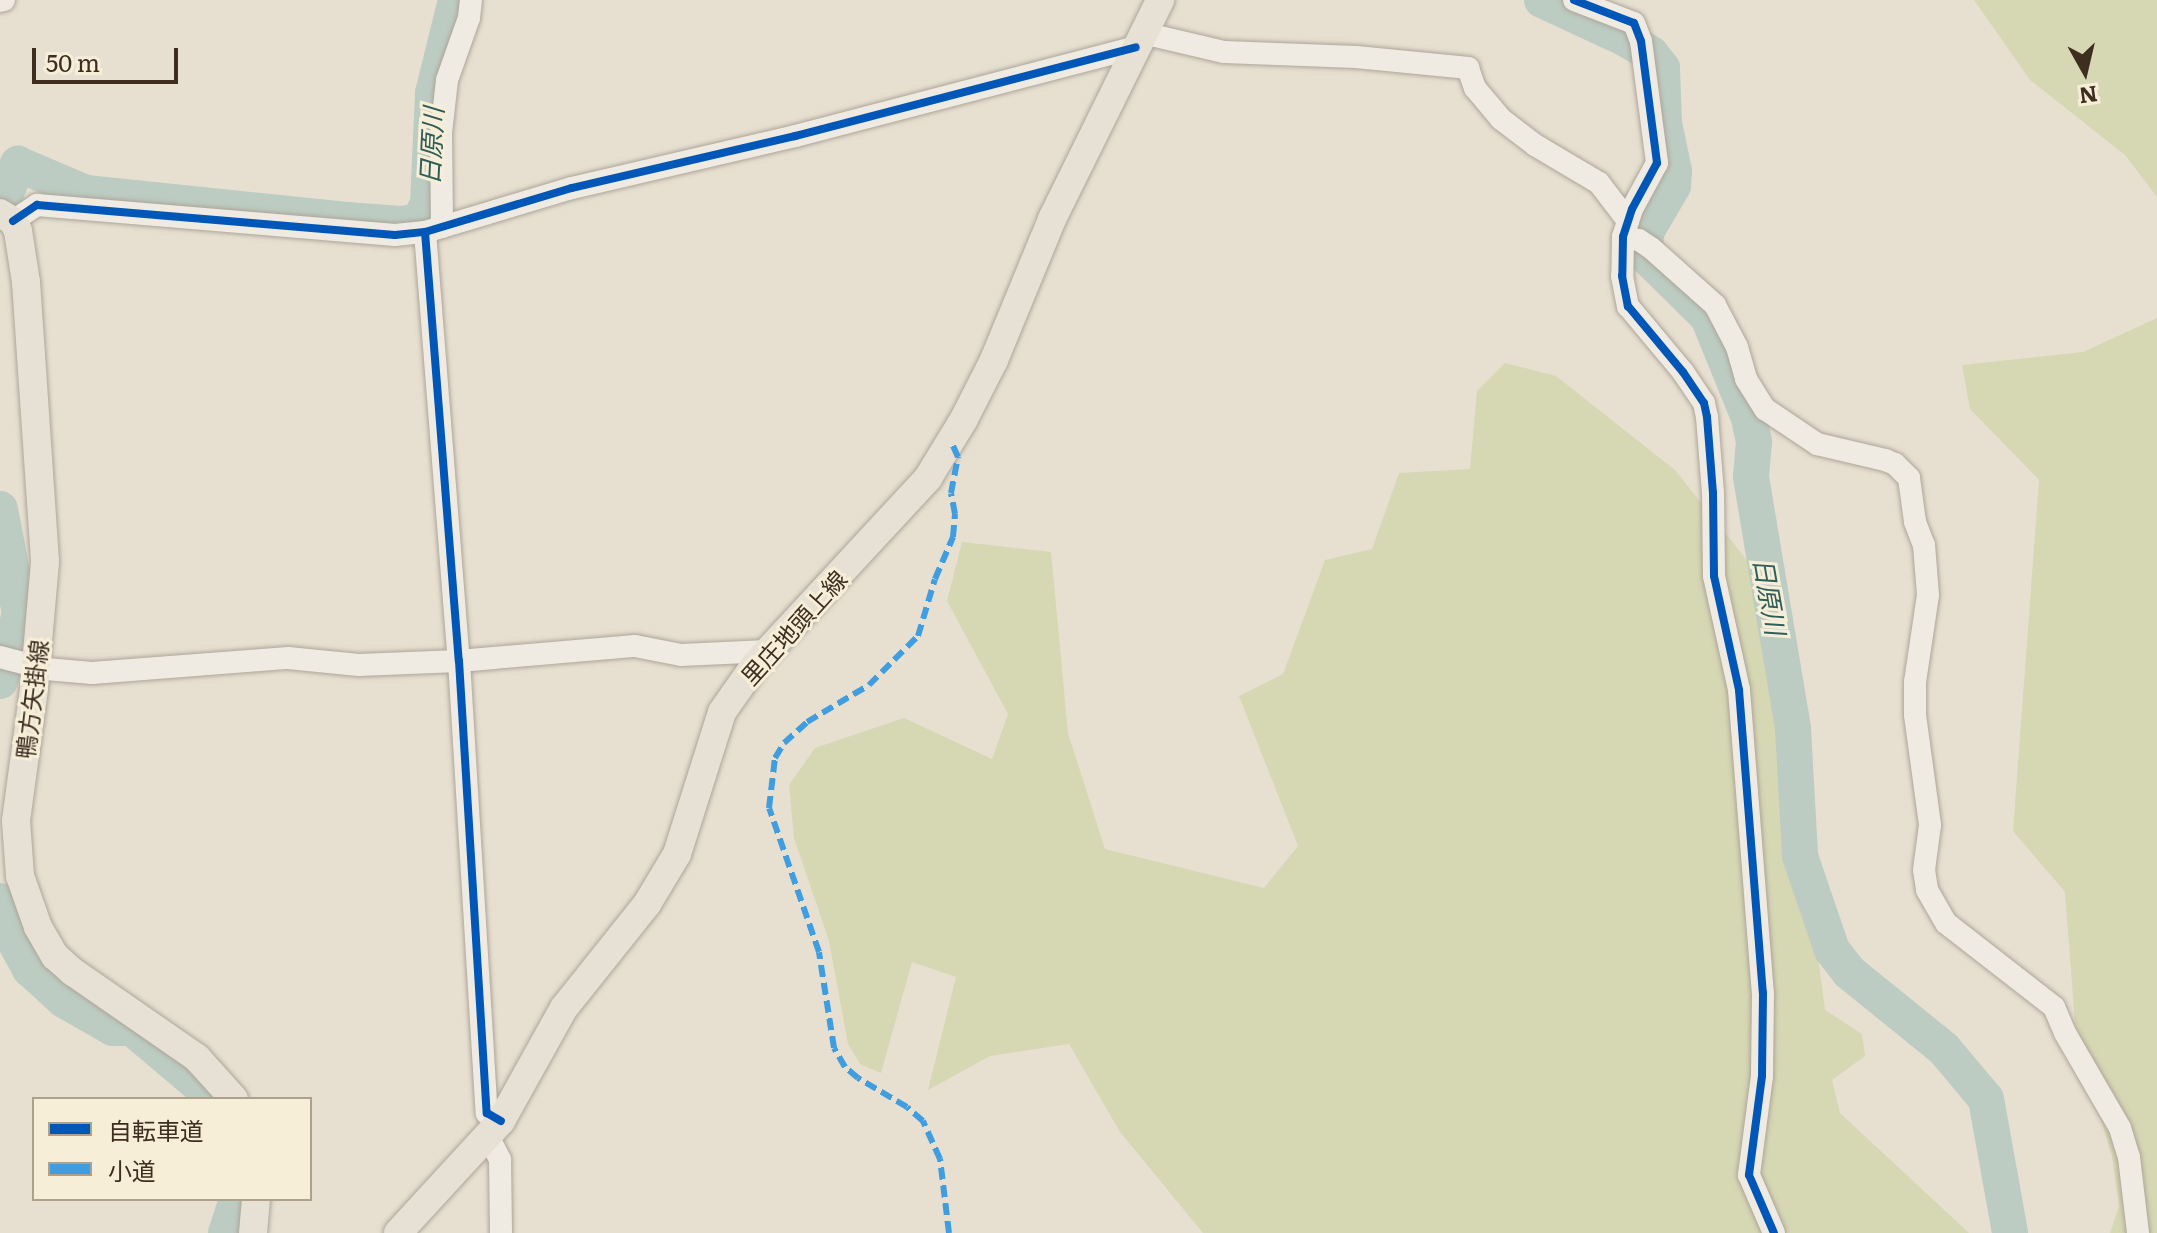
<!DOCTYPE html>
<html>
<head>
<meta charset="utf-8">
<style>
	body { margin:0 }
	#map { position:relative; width:2157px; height:1233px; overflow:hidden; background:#e7e0d1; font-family:Literata,"Noto Sans JP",serif }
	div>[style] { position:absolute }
	.green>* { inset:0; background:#d6d7b3 }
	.river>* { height:36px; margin:-18px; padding:0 18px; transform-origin:18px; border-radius:18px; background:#bcccc2 }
	.roads { filter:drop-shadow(0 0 2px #ada599) drop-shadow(0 0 2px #ada599) }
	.minor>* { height:22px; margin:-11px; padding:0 11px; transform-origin:11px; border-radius:11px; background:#efebe3 }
	.major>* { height:28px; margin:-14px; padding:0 14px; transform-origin:14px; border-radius:14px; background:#e6e1d4 }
	.quiet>* { height:6px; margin-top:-3px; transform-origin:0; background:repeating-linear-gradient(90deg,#3f9de0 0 12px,transparent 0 18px) }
	.cycleway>* { height:8px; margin:-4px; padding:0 4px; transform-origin:4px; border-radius:4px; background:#0057b8 }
	span { translate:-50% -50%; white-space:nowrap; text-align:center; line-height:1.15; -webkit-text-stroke:6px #f7eed8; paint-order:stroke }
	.street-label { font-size:24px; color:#3d2e20 }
	.water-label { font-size:26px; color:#2f5d5a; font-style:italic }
	.legend { position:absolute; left:32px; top:1097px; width:280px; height:104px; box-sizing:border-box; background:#f7eed8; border:2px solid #ada18e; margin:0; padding:10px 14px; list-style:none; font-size:24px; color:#3d2e20 }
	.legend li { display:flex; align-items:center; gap:16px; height:40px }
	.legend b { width:40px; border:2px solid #ada18e }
	.north { position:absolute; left:2045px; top:32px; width:80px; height:80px; -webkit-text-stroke:6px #f7eed8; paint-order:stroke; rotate:172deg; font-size:22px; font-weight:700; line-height:32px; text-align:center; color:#3d2e20 }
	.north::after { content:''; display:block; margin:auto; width:28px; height:36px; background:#3d2e20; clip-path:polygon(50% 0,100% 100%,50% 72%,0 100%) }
	.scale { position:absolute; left:32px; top:48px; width:146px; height:36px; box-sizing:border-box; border:4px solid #3d2e20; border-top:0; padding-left:10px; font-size:24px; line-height:28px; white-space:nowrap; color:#3d2e20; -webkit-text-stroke:6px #f7eed8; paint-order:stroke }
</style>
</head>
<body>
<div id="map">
	<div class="green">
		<div style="clip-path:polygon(1974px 0,2157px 0,2157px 197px,2125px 155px,2030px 80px)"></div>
		<div style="clip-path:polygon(2157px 318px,2157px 1233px,2143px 1233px,2092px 1066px,2075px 1024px,2065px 892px,2013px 831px,2039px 480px,1970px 409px,1962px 365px,2083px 352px)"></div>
		<div style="clip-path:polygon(1505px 363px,1556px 376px,1675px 470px,1750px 564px,1778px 730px,1787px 860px,1818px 957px,1825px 1010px,1862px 1034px,1865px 1056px,1832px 1080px,1840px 1113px,1969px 1233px,1203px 1233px,1120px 1132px,1069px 1044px,990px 1056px,928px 1090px,956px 977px,912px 962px,881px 1073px,860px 1064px,848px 1044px,829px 941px,794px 838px,789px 785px,815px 748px,904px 718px,992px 759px,1008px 714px,947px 601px,962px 542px,1051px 552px,1068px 733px,1105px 849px,1264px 888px,1298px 846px,1239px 696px,1283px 674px,1325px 560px,1372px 549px,1399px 473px,1470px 469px,1477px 391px)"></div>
		<div style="clip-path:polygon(2092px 1090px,2116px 1134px,2130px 1233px,2110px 1233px,2119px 1206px,2112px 1156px)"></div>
	</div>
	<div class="river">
		<div style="left:1542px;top:0;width:93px;rotate:24.9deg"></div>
		<div style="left:1626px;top:39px;width:29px;rotate:31deg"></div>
		<div style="left:1651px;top:54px;width:18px;rotate:52deg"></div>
		<div style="left:1662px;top:68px;width:55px;rotate:87.9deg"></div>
		<div style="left:1664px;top:123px;width:49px;rotate:78.2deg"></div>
		<div style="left:1674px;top:171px;width:15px;rotate:94deg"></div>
		<div style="left:1673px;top:186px;width:53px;rotate:120.4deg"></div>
		<div style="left:1646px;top:232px;width:23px;rotate:92deg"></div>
		<div style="left:1645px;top:255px;width:88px;rotate:44.5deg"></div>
		<div style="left:1708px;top:317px;width:109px;rotate:67.9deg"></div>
		<div style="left:1749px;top:418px;width:25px;rotate:78deg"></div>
		<div style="left:1754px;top:442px;width:35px;rotate:95deg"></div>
		<div style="left:1751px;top:477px;width:255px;rotate:80.5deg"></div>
		<div style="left:1793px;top:729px;width:127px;rotate:86.8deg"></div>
		<div style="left:1800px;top:856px;width:99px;rotate:71.2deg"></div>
		<div style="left:1832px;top:950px;width:28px;rotate:52deg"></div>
		<div style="left:1849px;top:972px;width:122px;rotate:39deg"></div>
		<div style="left:1944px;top:1049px;width:65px;rotate:50deg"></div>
		<div style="left:1986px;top:1099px;width:136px;rotate:79.8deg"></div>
		<div style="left:18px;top:164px;width:74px;rotate:23.1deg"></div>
		<div style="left:86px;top:193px;width:262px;rotate:5.9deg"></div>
		<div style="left:347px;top:220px;width:54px;rotate:4.2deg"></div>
		<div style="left:401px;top:224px;width:18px;rotate:-9deg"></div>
		<div style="left:419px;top:221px;width:19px;rotate:-62deg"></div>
		<div style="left:428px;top:204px;width:111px;rotate:-87.4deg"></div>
		<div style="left:433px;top:93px;width:96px;rotate:-76.1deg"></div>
		<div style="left:0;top:208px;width:48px;rotate:-67.8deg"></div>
		<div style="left:0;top:509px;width:107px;rotate:79.2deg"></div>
		<div style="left:20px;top:614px;width:70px;rotate:106.6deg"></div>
		<div style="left:0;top:901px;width:27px;rotate:75deg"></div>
		<div style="left:7px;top:927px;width:48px;rotate:61.3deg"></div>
		<div style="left:30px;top:969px;width:46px;rotate:42.4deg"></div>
		<div style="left:64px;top:1000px;width:56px;rotate:29.7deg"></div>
		<div style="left:113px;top:1028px;width:19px"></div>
		<div style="left:132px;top:1028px;width:110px;rotate:40.2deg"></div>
		<div style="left:226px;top:1233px;width:36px;rotate:-72deg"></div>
	</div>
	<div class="roads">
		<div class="minor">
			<div style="left:1574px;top:0;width:64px;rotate:21deg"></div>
			<div style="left:1634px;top:23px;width:19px;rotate:69deg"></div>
			<div style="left:1641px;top:41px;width:123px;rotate:82.5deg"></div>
			<div style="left:1657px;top:163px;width:52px;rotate:118.5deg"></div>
			<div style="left:1632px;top:209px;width:29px;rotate:108deg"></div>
			<div style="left:1623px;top:237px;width:39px;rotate:91deg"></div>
			<div style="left:1622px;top:276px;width:31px;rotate:79deg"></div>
			<div style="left:1628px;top:306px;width:86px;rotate:50.2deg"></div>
			<div style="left:1683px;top:372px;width:37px;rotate:56deg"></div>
			<div style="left:1704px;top:403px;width:14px;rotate:78deg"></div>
			<div style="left:1707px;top:417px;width:76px;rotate:85.5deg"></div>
			<div style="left:1713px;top:493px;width:83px;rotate:89.3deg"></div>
			<div style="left:1714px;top:576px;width:117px;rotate:77.6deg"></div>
			<div style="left:1739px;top:690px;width:304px;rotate:85.5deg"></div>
			<div style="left:1763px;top:993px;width:83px;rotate:90.7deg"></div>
			<div style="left:1762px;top:1076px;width:100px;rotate:97.5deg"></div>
			<div style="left:1749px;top:1175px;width:63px;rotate:66.7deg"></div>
			<div style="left:0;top:1px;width:4px;rotate:-14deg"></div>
			<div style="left:1143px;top:33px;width:83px;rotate:13.2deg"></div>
			<div style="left:1224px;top:52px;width:132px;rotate:2.2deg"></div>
			<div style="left:1356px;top:57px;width:113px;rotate:5.6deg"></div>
			<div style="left:1468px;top:68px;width:21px;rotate:71deg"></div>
			<div style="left:1475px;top:88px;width:40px;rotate:50deg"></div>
			<div style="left:1501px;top:119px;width:43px;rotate:37.4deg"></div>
			<div style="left:1535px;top:145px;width:74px;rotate:30.7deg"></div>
			<div style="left:1599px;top:183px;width:48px;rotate:52.7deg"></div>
			<div style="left:13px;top:221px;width:29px;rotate:-34deg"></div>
			<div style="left:37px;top:205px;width:359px;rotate:4.8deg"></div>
			<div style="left:395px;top:235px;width:30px;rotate:-6deg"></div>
			<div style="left:425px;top:232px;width:153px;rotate:-16.7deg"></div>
			<div style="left:572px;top:188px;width:229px;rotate:-13.1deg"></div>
			<div style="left:795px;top:136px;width:352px;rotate:-14.6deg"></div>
			<div style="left:442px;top:227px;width:94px;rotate:-90.6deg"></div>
			<div style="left:441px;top:133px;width:53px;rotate:-83.5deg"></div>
			<div style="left:447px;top:80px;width:66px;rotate:-70.5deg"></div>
			<div style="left:469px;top:18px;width:18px;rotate:-84deg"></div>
			<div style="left:425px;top:232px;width:430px;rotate:85.5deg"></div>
			<div style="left:459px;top:661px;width:453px;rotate:86.5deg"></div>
			<div style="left:487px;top:1113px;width:16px;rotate:30deg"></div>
			<div style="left:1623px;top:237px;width:16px;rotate:11deg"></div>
			<div style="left:1639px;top:240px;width:14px;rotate:34deg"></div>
			<div style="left:1651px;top:248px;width:86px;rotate:41.7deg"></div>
			<div style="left:1715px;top:305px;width:47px;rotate:62.4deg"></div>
			<div style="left:1737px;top:347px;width:33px;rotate:74deg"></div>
			<div style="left:1746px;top:379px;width:36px;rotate:58deg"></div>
			<div style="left:1765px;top:409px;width:63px;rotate:33.9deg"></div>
			<div style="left:1817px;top:444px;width:70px;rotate:13.2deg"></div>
			<div style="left:1885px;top:460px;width:11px;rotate:22deg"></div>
			<div style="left:1895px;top:464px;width:20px;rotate:45deg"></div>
			<div style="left:1909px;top:478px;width:44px;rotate:82.2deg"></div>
			<div style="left:1915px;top:522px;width:25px;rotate:69deg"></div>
			<div style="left:1924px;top:545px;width:50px;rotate:85.4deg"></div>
			<div style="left:1928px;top:595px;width:88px;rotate:98.5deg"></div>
			<div style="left:1915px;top:682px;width:33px;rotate:90deg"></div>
			<div style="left:1915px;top:715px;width:111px;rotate:82.2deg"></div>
			<div style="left:1930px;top:825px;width:45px;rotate:97.6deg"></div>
			<div style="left:1924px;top:870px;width:20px;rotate:81deg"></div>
			<div style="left:1927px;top:890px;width:38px;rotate:60deg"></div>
			<div style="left:1946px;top:923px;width:137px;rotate:37.9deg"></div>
			<div style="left:2054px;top:1007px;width:28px;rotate:67deg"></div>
			<div style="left:2065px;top:1033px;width:110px;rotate:59.9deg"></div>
			<div style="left:2120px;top:1128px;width:30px;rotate:73deg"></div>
			<div style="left:2129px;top:1157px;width:77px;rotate:83.2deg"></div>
			<div style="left:0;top:657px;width:48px;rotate:14.6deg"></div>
			<div style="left:46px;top:669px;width:46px;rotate:5deg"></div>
			<div style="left:92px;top:673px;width:197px;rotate:-4.4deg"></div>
			<div style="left:288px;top:658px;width:71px;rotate:5.6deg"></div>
			<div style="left:359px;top:665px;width:100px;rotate:-2.3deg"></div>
			<div style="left:459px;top:661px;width:177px;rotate:-4.9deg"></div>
			<div style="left:635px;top:646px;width:47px;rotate:11.1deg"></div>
			<div style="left:681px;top:655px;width:87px;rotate:-2.6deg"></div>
			<div style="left:488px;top:1136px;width:27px;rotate:63deg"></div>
			<div style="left:500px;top:1160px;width:73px;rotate:89.2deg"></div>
		</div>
		<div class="major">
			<div style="left:0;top:213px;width:15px;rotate:32deg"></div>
			<div style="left:13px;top:221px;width:11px;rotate:63deg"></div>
			<div style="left:18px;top:231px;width:52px;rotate:81.1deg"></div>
			<div style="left:26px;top:282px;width:281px;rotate:86.1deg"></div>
			<div style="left:45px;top:562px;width:127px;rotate:95deg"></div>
			<div style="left:34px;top:689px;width:133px;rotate:97.8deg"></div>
			<div style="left:16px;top:821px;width:55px;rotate:85.8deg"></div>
			<div style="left:20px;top:876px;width:54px;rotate:70.6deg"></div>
			<div style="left:38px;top:927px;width:34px;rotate:60deg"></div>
			<div style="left:55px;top:956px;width:24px;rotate:42deg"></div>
			<div style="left:73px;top:972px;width:151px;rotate:34.7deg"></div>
			<div style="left:197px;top:1058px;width:55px;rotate:47.9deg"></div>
			<div style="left:253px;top:1233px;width:34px;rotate:-85deg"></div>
			<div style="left:398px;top:1233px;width:152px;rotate:-47.4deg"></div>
			<div style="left:501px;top:1121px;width:129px;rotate:-60.9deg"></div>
			<div style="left:564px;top:1008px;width:133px;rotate:-51.4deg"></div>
			<div style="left:647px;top:904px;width:58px;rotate:-59deg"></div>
			<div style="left:677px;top:854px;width:149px;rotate:-72.4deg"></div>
			<div style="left:722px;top:712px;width:57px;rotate:-54.9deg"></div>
			<div style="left:755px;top:665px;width:255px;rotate:-47.2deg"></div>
			<div style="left:928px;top:478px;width:69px;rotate:-58.6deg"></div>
			<div style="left:964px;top:419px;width:66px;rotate:-63deg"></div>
			<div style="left:994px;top:360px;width:152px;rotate:-67.6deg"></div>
			<div style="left:1052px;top:219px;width:244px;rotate:-63.7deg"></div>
		</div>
	</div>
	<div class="quiet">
		<div style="left:949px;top:1233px;width:75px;rotate:-96.9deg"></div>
		<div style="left:940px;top:1159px;width:42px;rotate:-114.1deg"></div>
		<div style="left:923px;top:1121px;width:21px;rotate:-139deg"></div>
		<div style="left:907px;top:1107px;width:57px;rotate:-149.4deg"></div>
		<div style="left:858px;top:1078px;width:17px;rotate:-140deg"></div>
		<div style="left:845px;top:1067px;width:22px;rotate:-120deg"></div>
		<div style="left:834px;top:1048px;width:97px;rotate:-98.9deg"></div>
		<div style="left:819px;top:952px;width:152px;rotate:-109.1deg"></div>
		<div style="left:769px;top:808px;width:50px;rotate:-83.2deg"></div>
		<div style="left:775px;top:758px;width:17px;rotate:-59deg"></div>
		<div style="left:784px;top:743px;width:31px;rotate:-42deg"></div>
		<div style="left:807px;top:722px;width:72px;rotate:-30.8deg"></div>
		<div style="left:869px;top:685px;width:69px;rotate:-45deg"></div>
		<div style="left:918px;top:636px;width:59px;rotate:-73.4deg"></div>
		<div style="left:935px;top:579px;width:46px;rotate:-66.8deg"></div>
		<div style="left:953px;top:537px;width:23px;rotate:-85deg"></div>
		<div style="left:955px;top:514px;width:21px;rotate:-101deg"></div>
		<div style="left:951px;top:493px;width:37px;rotate:-79deg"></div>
		<div style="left:958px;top:457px;width:17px;rotate:-114deg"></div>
	</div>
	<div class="cycleway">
		<div style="left:1574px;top:0;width:64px;rotate:21deg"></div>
		<div style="left:1634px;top:23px;width:19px;rotate:69deg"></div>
		<div style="left:1641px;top:41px;width:123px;rotate:82.5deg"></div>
		<div style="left:1657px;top:163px;width:52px;rotate:118.5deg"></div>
		<div style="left:1632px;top:209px;width:29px;rotate:108deg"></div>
		<div style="left:1623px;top:237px;width:39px;rotate:91deg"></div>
		<div style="left:1622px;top:276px;width:31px;rotate:79deg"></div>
		<div style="left:1628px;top:306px;width:86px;rotate:50.2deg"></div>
		<div style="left:1683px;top:372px;width:37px;rotate:56deg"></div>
		<div style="left:1704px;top:403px;width:14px;rotate:78deg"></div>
		<div style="left:1707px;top:417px;width:76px;rotate:85.5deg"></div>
		<div style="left:1713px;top:493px;width:83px;rotate:89.3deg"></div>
		<div style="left:1714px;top:576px;width:117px;rotate:77.6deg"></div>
		<div style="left:1739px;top:690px;width:304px;rotate:85.5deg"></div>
		<div style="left:1763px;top:993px;width:83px;rotate:90.7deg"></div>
		<div style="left:1762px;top:1076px;width:100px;rotate:97.5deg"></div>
		<div style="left:1749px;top:1175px;width:63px;rotate:66.7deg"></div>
		<div style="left:13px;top:221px;width:29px;rotate:-34deg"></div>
		<div style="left:37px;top:205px;width:359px;rotate:4.8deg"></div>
		<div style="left:395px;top:235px;width:30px;rotate:-6deg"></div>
		<div style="left:425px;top:232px;width:153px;rotate:-16.7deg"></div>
		<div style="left:572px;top:188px;width:229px;rotate:-13.1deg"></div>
		<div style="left:795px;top:136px;width:352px;rotate:-14.6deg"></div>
		<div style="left:425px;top:232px;width:430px;rotate:85.5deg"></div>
		<div style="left:459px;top:661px;width:453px;rotate:86.5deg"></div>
		<div style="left:487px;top:1113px;width:16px;rotate:30deg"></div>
	</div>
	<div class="street-label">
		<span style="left:793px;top:627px;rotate:-48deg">里庄地頭上線</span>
		<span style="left:31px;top:699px;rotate:-83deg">鴨方矢掛線</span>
	</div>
	<div class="water-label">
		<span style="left:430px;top:146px;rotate:-87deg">日原川</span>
		<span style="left:1771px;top:596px;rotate:80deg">日原川</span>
	</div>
	<ul class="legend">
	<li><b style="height:10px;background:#0057b8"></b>自転車道</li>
	<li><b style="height:10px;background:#3f9de0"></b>小道</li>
	</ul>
	<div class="north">N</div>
	<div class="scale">50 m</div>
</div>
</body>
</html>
